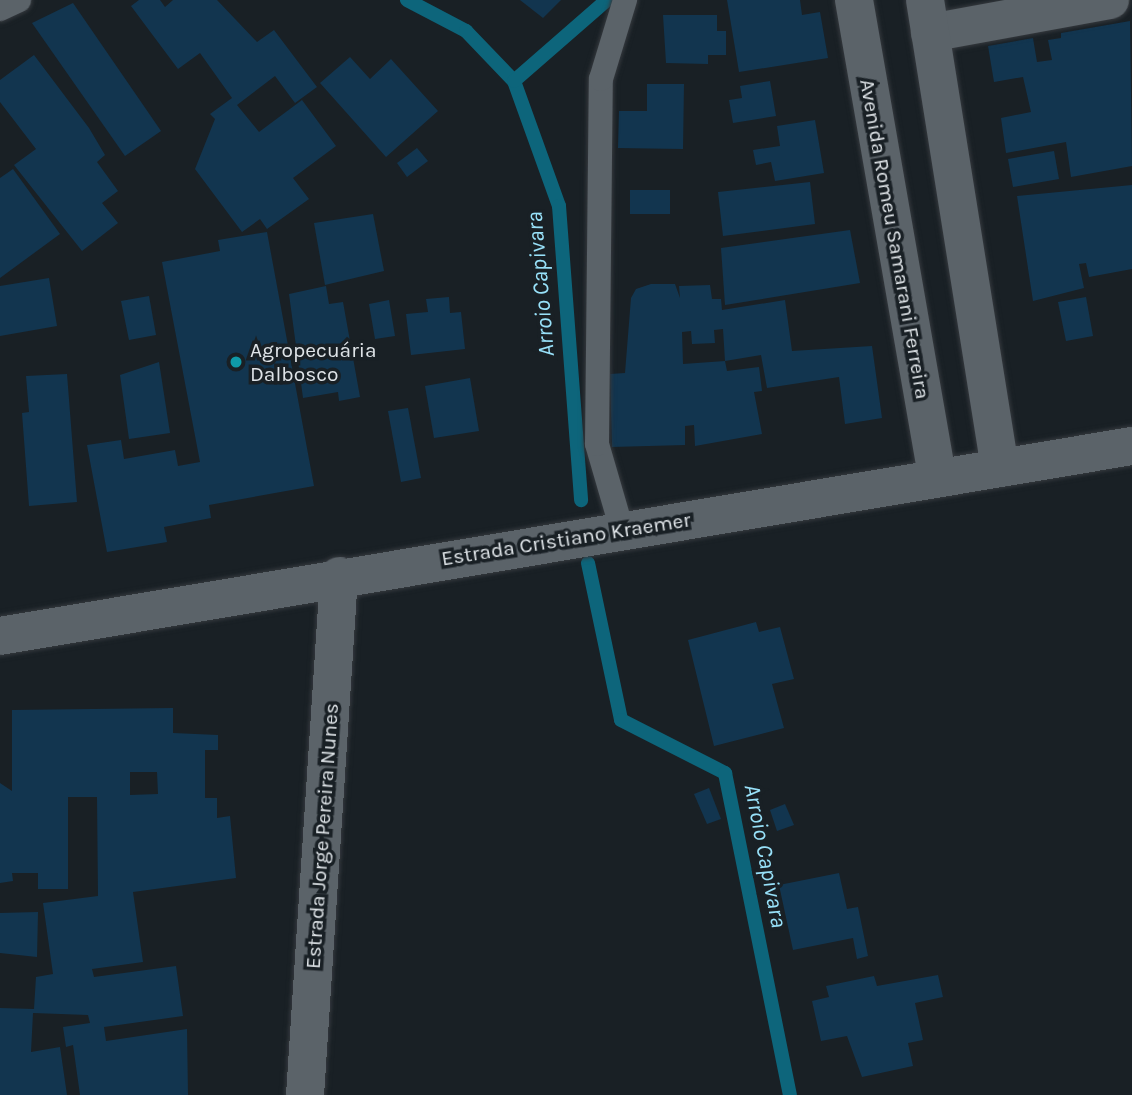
<!DOCTYPE html>
<html>
<head>
<meta charset="utf-8">
<style>
	body { margin:0 }
	#map { position:relative; width:1132px; height:1095px; overflow:hidden; background:#192025; font-family:Karla,sans-serif }
	div>[style] { position:absolute }
	.stream>* { height:14px; margin:-7px; padding:0 7px; transform-origin:7px; border-radius:7px; background:#0d657b }
	.building>* { inset:0; background:#12354f }
	.roads { filter:drop-shadow(0 0 2px #35393e) drop-shadow(0 0 2px #35393e) }
	.service>* { height:24px; margin:-12px; padding:0 12px; transform-origin:12px; border-radius:12px; background:#5b6369 }
	.minor>* { height:38px; margin:-19px; padding:0 19px; transform-origin:19px; border-radius:19px; background:#5b6369 }
	.tertiary>* { height:38px; margin:-19px; padding:0 19px; transform-origin:19px; border-radius:19px; background:#5b6369 }
	.secondary>* { height:38px; margin:-19px; padding:0 19px; transform-origin:19px; border-radius:19px; background:#5b6369 }
	.dots>* { width:19px; height:19px; translate:-50% -50%; box-sizing:border-box; border:4px solid #192025; border-radius:50% }
	span { translate:-50% -50%; white-space:nowrap; text-align:center; line-height:1.15; -webkit-text-stroke:7px #192025; paint-order:stroke }
	.street-label { font-size:21px; color:#dfe4e8 }
	.poi-label { font-size:21px; color:#dfe4e8 }
	.left { translate:0 -50%; text-align:left }
	.water-label { font-size:23px; color:#98e1f9; font-style:italic }
</style>
</head>
<body>
<div id="map">
	<div class="stream">
		<div style="left:407px;top:0;width:67px;rotate:27.7deg"></div>
		<div style="left:466px;top:31px;width:69px;rotate:46.2deg"></div>
		<div style="left:514px;top:81px;width:133px;rotate:70.2deg"></div>
		<div style="left:559px;top:206px;width:295px;rotate:85.7deg"></div>
		<div style="left:514px;top:81px;width:123px;rotate:-41.1deg"></div>
		<div style="left:588px;top:563px;width:160px;rotate:78.1deg"></div>
		<div style="left:621px;top:720px;width:117px;rotate:27deg"></div>
		<div style="left:725px;top:773px;width:328px;rotate:78.6deg"></div>
	</div>
	<div class="building">
		<div style="clip-path:polygon(139px 0,160px 0,165px 7px,173px 0,217px 0,257px 42px,274px 30px,317px 87px,295px 103px,275px 76px,237px 105px,259px 132px,302px 100px,336px 146px,293px 178px,309px 199px,267px 229px,260px 219px,242px 232px,195px 169px,215px 119px,210px 114px,232px 98px,200px 53px,178px 69px,131px 6px)"></div>
		<div style="clip-path:polygon(520px 0,561px 0,543px 18px)"></div>
		<div style="clip-path:polygon(727px 0,800px 0,802px 15px,820px 12px,828px 58px,739px 72px)"></div>
		<div style="clip-path:polygon(73px 3px,161px 131px,125px 156px,32px 23px)"></div>
		<div style="clip-path:polygon(663px 15px,717px 15px,717px 31px,726px 31px,726px 55px,708px 55px,708px 64px,666px 63px)"></div>
		<div style="clip-path:polygon(1130px 21px,1132px 166px,1071px 177px,1066px 142px,1006px 153px,1001px 118px,1031px 112px,1023px 77px,994px 82px,988px 46px,1033px 38px,1037px 62px,1052px 60px,1048px 40px,1061px 38px,1061px 33px)"></div>
		<div style="clip-path:polygon(34px 55px,89px 128px,105px 155px,97px 162px,118px 191px,102px 203px,118px 223px,82px 251px,14px 165px,36px 149px,0 102px,0 80px)"></div>
		<div style="clip-path:polygon(350px 57px,370px 79px,391px 59px,438px 111px,386px 157px,320px 83px)"></div>
		<div style="clip-path:polygon(770px 81px,776px 116px,733px 123px,729px 100px,742px 98px,740px 86px)"></div>
		<div style="clip-path:polygon(647px 84px,684px 84px,683px 149px,618px 148px,619px 111px,647px 111px)"></div>
		<div style="clip-path:polygon(815px 120px,824px 173px,775px 181px,771px 162px,756px 165px,753px 150px,780px 146px,777px 126px)"></div>
		<div style="clip-path:polygon(417px 148px,428px 161px,407px 177px,397px 163px)"></div>
		<div style="clip-path:polygon(1054px 151px,1059px 179px,1013px 187px,1008px 159px)"></div>
		<div style="clip-path:polygon(13px 169px,60px 234px,0 278px,0 178px)"></div>
		<div style="clip-path:polygon(810px 182px,815px 224px,723px 236px,718px 192px)"></div>
		<div style="clip-path:polygon(1132px 185px,1132px 269px,1089px 277px,1086px 263px,1079px 264px,1084px 288px,1033px 301px,1017px 196px)"></div>
		<div style="clip-path:polygon(630px 190px,670px 190px,670px 214px,630px 214px)"></div>
		<div style="clip-path:polygon(373px 214px,384px 271px,325px 285px,314px 223px)"></div>
		<div style="clip-path:polygon(850px 230px,860px 283px,725px 305px,721px 248px)"></div>
		<div style="clip-path:polygon(267px 232px,314px 486px,209px 505px,211px 518px,164px 527px,167px 542px,107px 552px,87px 445px,121px 440px,124px 459px,175px 450px,178px 466px,200px 462px,162px 262px,220px 251px,218px 240px)"></div>
		<div style="clip-path:polygon(49px 278px,57px 326px,0 336px,0 286px)"></div>
		<div style="clip-path:polygon(651px 284px,675px 284px,680px 298px,679px 286px,710px 285px,712px 299px,721px 299px,722px 310px,785px 300px,792px 351px,872px 346px,882px 418px,845px 424px,839px 377px,767px 388px,761px 355px,725px 361px,723px 329px,714px 330px,715px 343px,692px 344px,691px 331px,682px 332px,683px 364px,725px 361px,727px 371px,759px 367px,762px 391px,754px 392px,762px 434px,695px 446px,694px 425px,685px 426px,685px 445px,612px 447px,610px 374px,625px 373px,631px 298px,636px 289px)"></div>
		<div style="clip-path:polygon(326px 286px,329px 304px,343px 302px,360px 397px,339px 401px,338px 392px,303px 398px,289px 294px)"></div>
		<div style="clip-path:polygon(149px 296px,156px 335px,129px 340px,121px 301px)"></div>
		<div style="clip-path:polygon(449px 297px,450px 313px,461px 312px,465px 349px,411px 355px,406px 314px,428px 312px,426px 299px)"></div>
		<div style="clip-path:polygon(1086px 297px,1093px 336px,1066px 341px,1058px 302px)"></div>
		<div style="clip-path:polygon(389px 300px,395px 336px,375px 339px,369px 304px)"></div>
		<div style="clip-path:polygon(159px 362px,170px 433px,129px 439px,120px 375px)"></div>
		<div style="clip-path:polygon(67px 374px,77px 502px,29px 506px,22px 413px,29px 412px,26px 376px)"></div>
		<div style="clip-path:polygon(470px 378px,479px 431px,434px 438px,425px 386px)"></div>
		<div style="clip-path:polygon(408px 408px,421px 478px,401px 482px,388px 411px)"></div>
		<div style="clip-path:polygon(756px 622px,759px 632px,780px 627px,794px 679px,772px 684px,784px 728px,714px 746px,688px 640px)"></div>
		<div style="clip-path:polygon(evenodd,173px 708px,173px 733px,218px 735px,218px 750px,205px 750px,205px 798px,217px 798px,217px 818px,230px 816px,236px 878px,133px 892px,143px 962px,92px 969px,94px 977px,176px 966px,183px 1016px,104px 1027px,106px 1041px,187px 1029px,188px 1095px,80px 1095px,73px 1045px,66px 1047px,63px 1027px,90px 1023px,88px 1015px,33px 1013px,31px 1052px,60px 1047px,67px 1095px,0 1095px,0 1008px,34px 1009px,36px 977px,53px 974px,43px 903px,98px 896px,97px 797px,68px 797px,68px 889px,38px 889px,38px 873px,12px 873px,13px 881px,0 883px,0 783px,12px 791px,12px 710px,173px 708px,130px 772px,157px 772px,158px 794px,130px 795px,130px 772px)"></div>
		<div style="clip-path:polygon(709px 788px,721px 819px,707px 824px,694px 794px)"></div>
		<div style="clip-path:polygon(785px 804px,794px 825px,777px 831px,770px 810px)"></div>
		<div style="clip-path:polygon(839px 873px,847px 909px,858px 907px,868px 956px,857px 959px,853px 938px,793px 950px,779px 885px)"></div>
		<div style="clip-path:polygon(38px 912px,37px 957px,0 953px,0 913px)"></div>
		<div style="clip-path:polygon(938px 975px,943px 997px,915px 1003px,923px 1040px,908px 1043px,913px 1066px,862px 1077px,847px 1036px,821px 1041px,812px 1001px,829px 997px,826px 986px,874px 976px,877px 986px)"></div>
	</div>
	<div class="roads">
		<div class="service">
			<div style="left:0;top:9px;width:21px;rotate:-25deg"></div>
			<div style="left:622px;top:530px;width:90px;rotate:-106.2deg"></div>
			<div style="left:597px;top:444px;width:365px;rotate:-89.4deg"></div>
			<div style="left:601px;top:79px;width:83px;rotate:-73.1deg"></div>
		</div>
		<div class="minor">
			<div style="left:930px;top:33px;width:183px;rotate:-10.4deg"></div>
		</div>
		<div class="tertiary">
			<div style="left:854px;top:0;width:485px;rotate:80.1deg"></div>
			<div style="left:925px;top:0;width:474px;rotate:80.9deg"></div>
			<div style="left:305px;top:1095px;width:520px;rotate:-86.25deg"></div>
		</div>
		<div class="secondary">
			<div style="left:0;top:636px;width:1148px;rotate:-9.53deg"></div>
		</div>
	</div>
	<div class="dots">
		<div style="left:236px;top:362px;background:#0f9aa8"></div>
	</div>
	<div class="street-label">
		<span style="left:895px;top:239px;rotate:80deg">Avenida Romeu Samarani Ferreira</span>
		<span style="left:566px;top:539px;rotate:-9deg">Estrada Cristiano Kraemer</span>
		<span style="left:322px;top:836px;rotate:-86deg">Estrada Jorge Pereira Nunes</span>
	</div>
	<div class="poi-label">
		<span class="left" style="left:250px;top:362px">Agropecuária<br>Dalbosco</span>
	</div>
	<div class="water-label">
		<span style="left:541px;top:284px;rotate:-95deg">Arroio Capivara</span>
		<span style="left:765px;top:856px;rotate:79deg">Arroio Capivara</span>
	</div>
</div>
</body>
</html>
